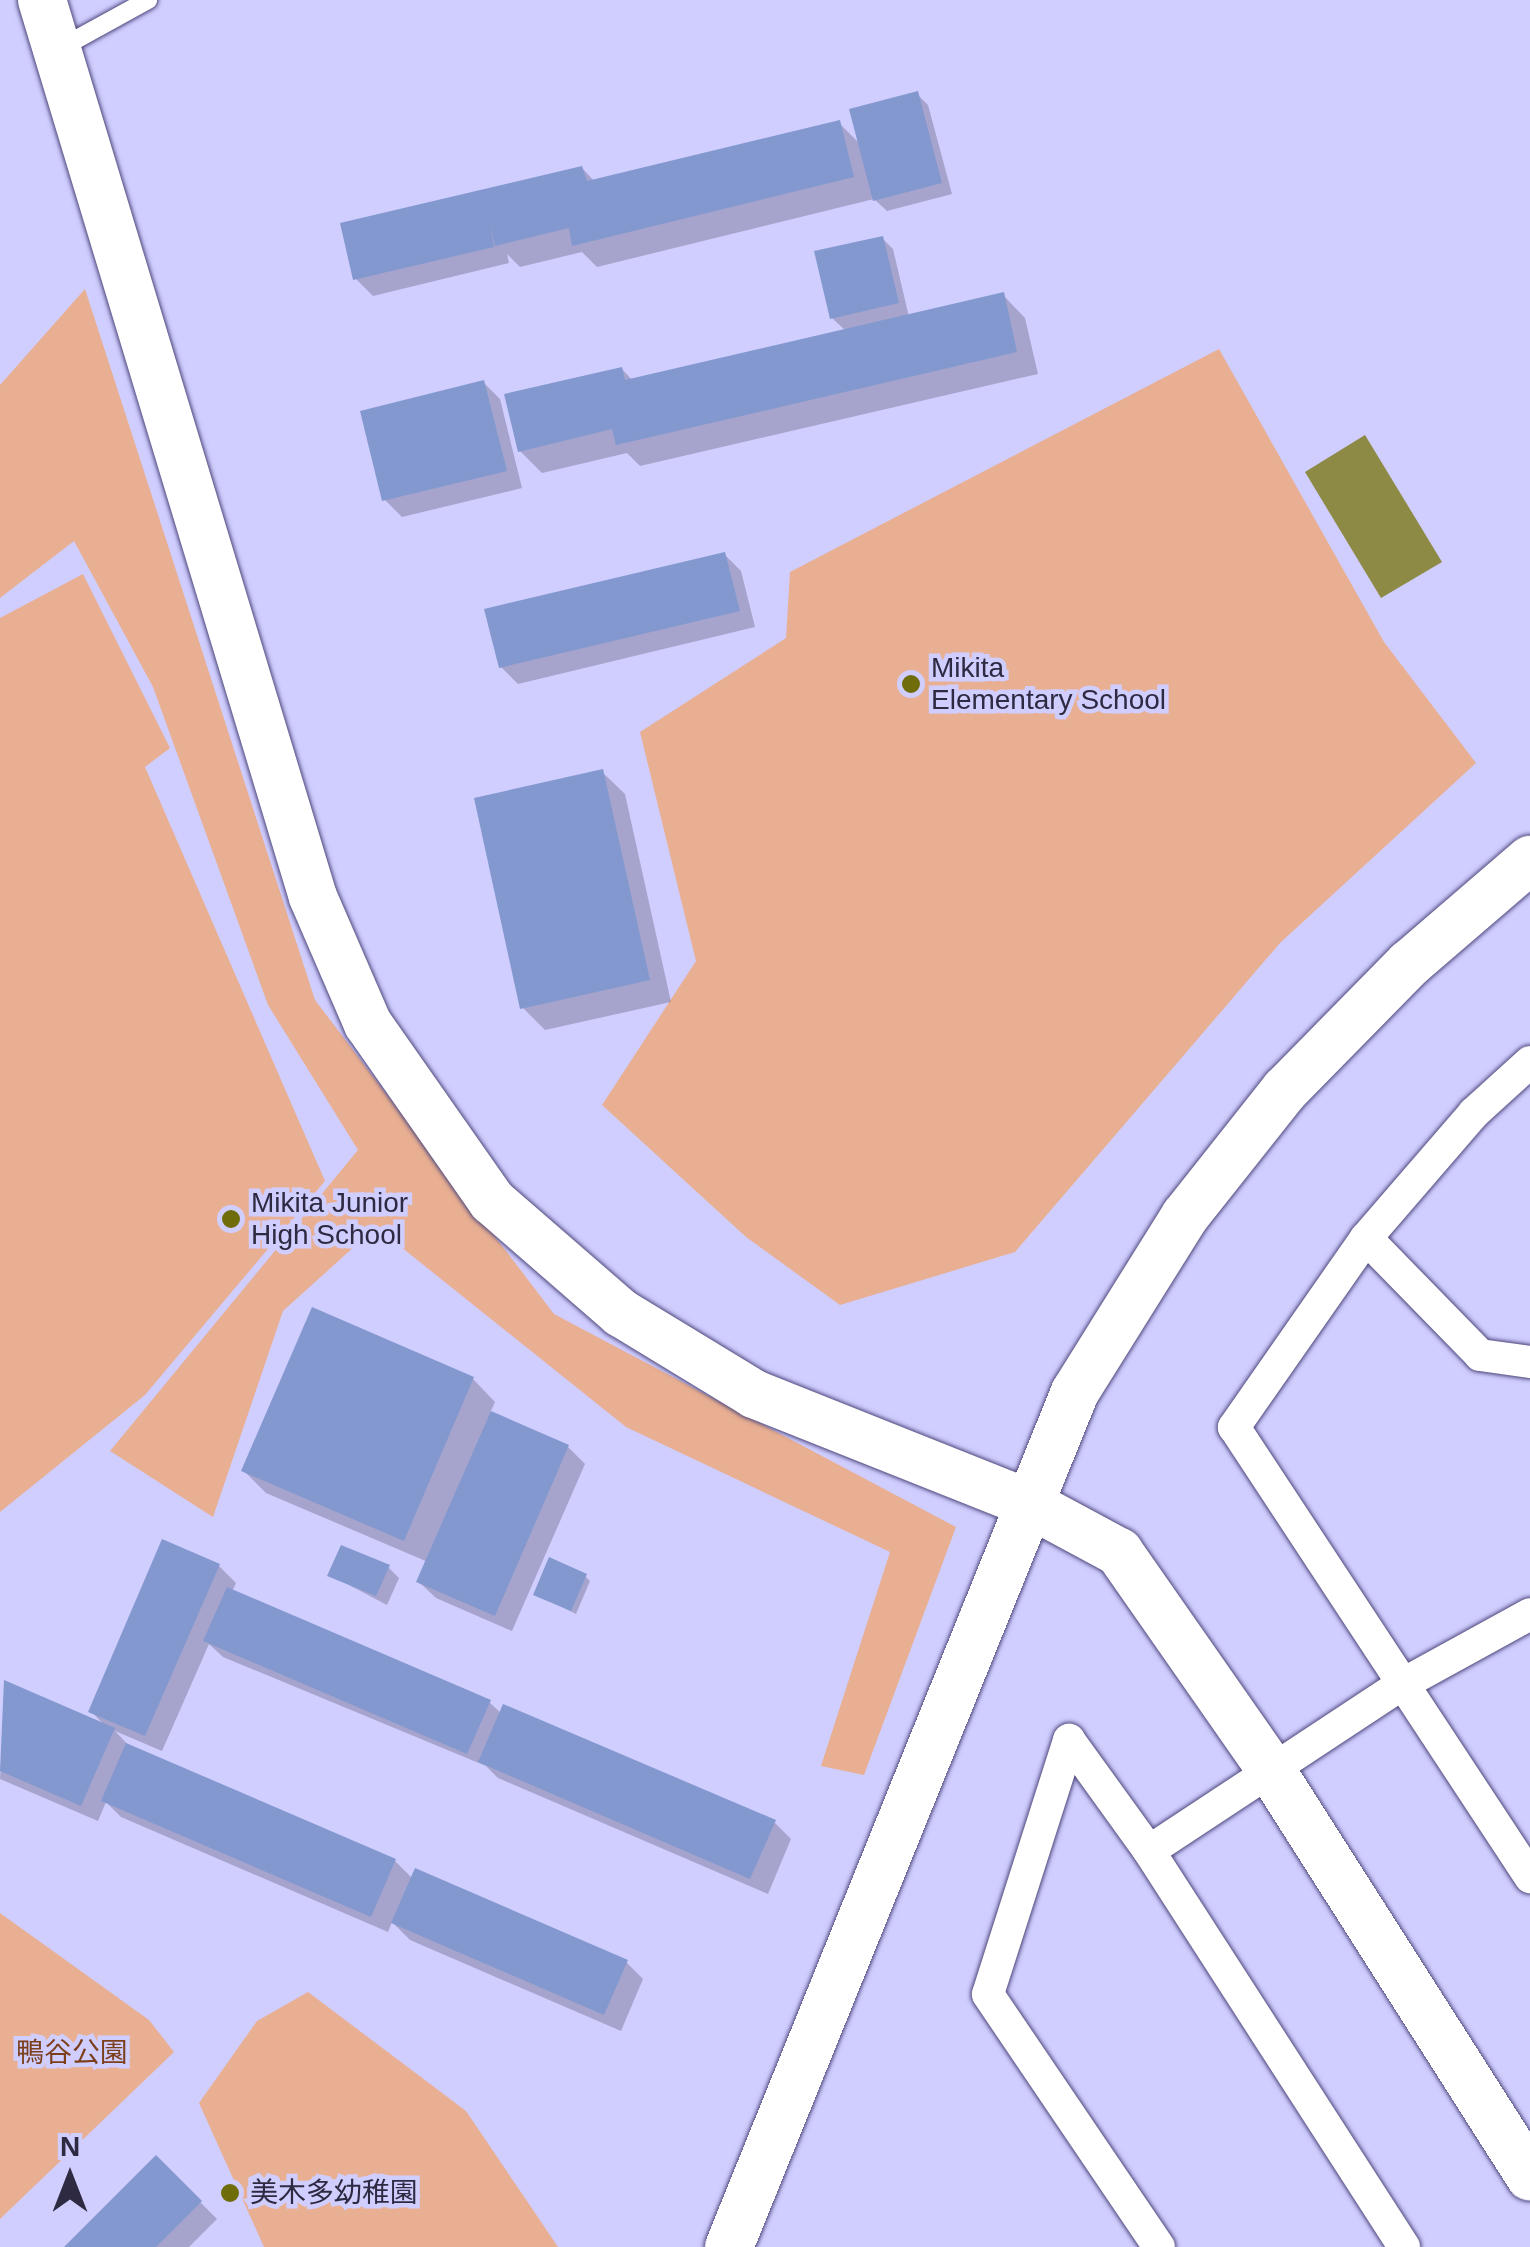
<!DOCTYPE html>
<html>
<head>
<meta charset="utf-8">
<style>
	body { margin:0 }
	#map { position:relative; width:1530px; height:2247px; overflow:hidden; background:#d0cdff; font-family:Arial,"Noto Sans JP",sans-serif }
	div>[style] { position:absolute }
	.green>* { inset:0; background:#e9af92 }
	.water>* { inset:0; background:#8c8a44 }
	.shadow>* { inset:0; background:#0003 }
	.building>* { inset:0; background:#8298cf }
	.roads { filter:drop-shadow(0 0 2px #4e487c) drop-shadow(0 0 2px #4e487c) }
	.lane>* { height:18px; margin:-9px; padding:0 9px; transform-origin:9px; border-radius:9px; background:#fff }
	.street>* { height:32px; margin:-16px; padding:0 16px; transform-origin:16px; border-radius:16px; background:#fff }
	.secondary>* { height:48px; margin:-24px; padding:0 24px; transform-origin:24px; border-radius:24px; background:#fff }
	.dots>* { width:28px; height:28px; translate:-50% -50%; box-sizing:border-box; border:5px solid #d0cdff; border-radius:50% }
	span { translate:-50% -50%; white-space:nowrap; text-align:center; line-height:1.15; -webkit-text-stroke:9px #d0cdff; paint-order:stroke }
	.poi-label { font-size:28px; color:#2d2a42 }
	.left { translate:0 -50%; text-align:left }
	.park-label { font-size:28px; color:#7c3f1c }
	.north { position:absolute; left:20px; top:2127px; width:100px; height:100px; -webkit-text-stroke:8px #d0cdff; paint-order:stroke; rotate:0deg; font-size:28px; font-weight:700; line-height:40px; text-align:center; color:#2d2a42 }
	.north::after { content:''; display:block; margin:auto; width:35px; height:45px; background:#2d2a42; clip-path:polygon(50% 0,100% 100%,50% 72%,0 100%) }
</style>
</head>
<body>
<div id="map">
	<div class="green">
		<div style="clip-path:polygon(85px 289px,315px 1000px,554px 1314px,956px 1527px,864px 1775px,821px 1766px,890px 1552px,626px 1427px,376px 1227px,283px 1311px,213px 1517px,110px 1451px,358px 1150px,268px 1005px,153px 687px,74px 541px,0 598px,0 385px)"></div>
		<div style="clip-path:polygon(1219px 349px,1384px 642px,1476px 763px,1280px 943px,1015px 1252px,840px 1305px,746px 1237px,602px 1105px,696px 961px,640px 732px,786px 638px,790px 572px)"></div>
		<div style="clip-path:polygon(83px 574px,170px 748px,145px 767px,325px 1181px,145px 1395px,0 1512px,0 618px)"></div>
		<div style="clip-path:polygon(0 1913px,149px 2020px,174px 2052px,0 2219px)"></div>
		<div style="clip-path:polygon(308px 1992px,466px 2111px,558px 2247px,264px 2247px,199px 2103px,257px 2021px)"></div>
	</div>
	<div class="water">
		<div style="clip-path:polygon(1365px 435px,1442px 562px,1381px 598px,1305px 472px)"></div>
	</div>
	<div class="shadow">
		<div style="clip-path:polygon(917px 94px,928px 105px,952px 194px,887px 211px,874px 199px,597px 267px,582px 252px,520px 267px,507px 254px,509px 263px,373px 296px,356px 279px,582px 168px,595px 182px,839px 123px,861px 145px)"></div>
		<div style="clip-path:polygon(882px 238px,893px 249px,909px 317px,1003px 295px,1025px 318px,1038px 374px,640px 466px,627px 453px,542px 473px,520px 451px,622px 369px,633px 381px,846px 331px,832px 318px)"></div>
		<div style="clip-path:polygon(484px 383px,500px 399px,522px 488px,402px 517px,385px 500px)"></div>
		<div style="clip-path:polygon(724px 554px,741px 571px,755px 627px,518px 684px,501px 667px)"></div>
		<div style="clip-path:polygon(602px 772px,625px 794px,671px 1002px,545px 1030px,523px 1008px)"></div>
		<div style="clip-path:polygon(473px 1379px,495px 1402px,490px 1413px,568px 1447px,585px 1464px,512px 1631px,436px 1598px,419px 1582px,428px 1562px,266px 1493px,244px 1471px)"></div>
		<div style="clip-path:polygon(219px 1566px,236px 1583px,232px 1592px,489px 1702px,502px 1714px,774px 1822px,791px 1839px,768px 1894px,498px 1778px,486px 1766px,223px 1657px,209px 1644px,162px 1751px,115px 1731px,131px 1748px,395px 1861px,413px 1879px,626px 1962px,643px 1979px,621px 2031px,410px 1940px,392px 1922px,388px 1932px,121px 1817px,106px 1802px,98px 1821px,0 1779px,6px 1683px,106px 1727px,91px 1711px)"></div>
		<div style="clip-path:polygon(388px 1567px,399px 1578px,387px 1605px,330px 1575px)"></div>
		<div style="clip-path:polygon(585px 1576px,590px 1581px,576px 1614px,536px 1594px)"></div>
		<div style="clip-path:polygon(156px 2158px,217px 2219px,189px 2247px,68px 2247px)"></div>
	</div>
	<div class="building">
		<div style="clip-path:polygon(918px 91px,942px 183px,873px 201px,849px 109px)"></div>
		<div style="clip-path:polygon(840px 120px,854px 177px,572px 246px,569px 228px,495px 246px,490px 224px,494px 247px,353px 280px,340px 223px,582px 166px,587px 181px)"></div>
		<div style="clip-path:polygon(883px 236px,899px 303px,830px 319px,814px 251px)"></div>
		<div style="clip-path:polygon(1004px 292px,1017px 352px,616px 445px,612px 429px,518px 452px,504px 394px,622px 367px,625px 380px)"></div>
		<div style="clip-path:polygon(484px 380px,507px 471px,382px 501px,360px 411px)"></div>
		<div style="clip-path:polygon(725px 552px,740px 611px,499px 668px,484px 609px)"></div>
		<div style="clip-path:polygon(603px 769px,650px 980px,520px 1009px,474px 798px)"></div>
		<div style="clip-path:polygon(312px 1307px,474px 1377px,404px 1541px,241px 1471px)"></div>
		<div style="clip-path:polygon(491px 1411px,569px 1445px,495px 1616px,416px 1582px)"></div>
		<div style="clip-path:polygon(162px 1539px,220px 1564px,145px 1736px,88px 1712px)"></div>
		<div style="clip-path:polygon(341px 1545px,390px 1565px,376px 1596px,327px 1576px)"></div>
		<div style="clip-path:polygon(549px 1557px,587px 1574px,571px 1611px,533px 1595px)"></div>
		<div style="clip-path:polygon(227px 1587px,491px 1700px,467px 1754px,203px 1641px)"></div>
		<div style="clip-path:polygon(4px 1680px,115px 1728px,81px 1806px,0 1771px)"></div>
		<div style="clip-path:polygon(503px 1704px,776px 1820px,750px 1879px,478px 1762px)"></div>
		<div style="clip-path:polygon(126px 1743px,396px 1859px,371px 1917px,101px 1801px)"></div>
		<div style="clip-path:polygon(415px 1868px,628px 1960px,604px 2015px,391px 1923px)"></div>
		<div style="clip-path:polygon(156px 2155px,202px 2201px,156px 2247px,64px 2247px)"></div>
	</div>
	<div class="roads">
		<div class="lane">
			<div style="left:57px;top:50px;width:104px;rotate:-28.8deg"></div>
		</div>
		<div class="street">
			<div style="left:1530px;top:1062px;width:76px;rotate:137.7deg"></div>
			<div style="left:1474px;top:1113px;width:165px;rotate:130.8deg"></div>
			<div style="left:1366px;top:1238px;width:231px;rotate:124.9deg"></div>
			<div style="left:1234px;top:1427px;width:539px;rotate:56.66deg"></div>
			<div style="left:1366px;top:1238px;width:163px;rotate:45.7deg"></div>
			<div style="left:1480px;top:1355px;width:50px;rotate:8deg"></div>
			<div style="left:1149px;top:1851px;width:302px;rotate:-33.4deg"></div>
			<div style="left:1401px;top:1685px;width:147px;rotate:-28.8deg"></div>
			<div style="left:1159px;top:2247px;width:305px;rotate:-124.1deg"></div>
			<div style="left:988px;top:1994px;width:267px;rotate:-72.3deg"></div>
			<div style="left:1069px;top:1740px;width:137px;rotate:54.2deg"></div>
			<div style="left:1149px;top:1851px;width:471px;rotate:57.2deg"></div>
		</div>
		<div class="secondary">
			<div style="left:42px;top:0;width:937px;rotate:73.19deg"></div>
			<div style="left:313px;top:897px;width:138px;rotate:66.6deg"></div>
			<div style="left:368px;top:1024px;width:216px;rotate:55deg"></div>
			<div style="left:492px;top:1201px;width:171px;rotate:41deg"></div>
			<div style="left:621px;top:1313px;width:156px;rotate:31.3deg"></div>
			<div style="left:754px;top:1394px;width:293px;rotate:21.7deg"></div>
			<div style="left:1026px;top:1502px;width:106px;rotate:28.3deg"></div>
			<div style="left:1119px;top:1552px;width:266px;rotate:55.1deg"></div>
			<div style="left:1271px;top:1770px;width:482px;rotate:57.5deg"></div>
			<div style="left:729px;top:2247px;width:922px;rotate:-67.97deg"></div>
			<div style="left:1075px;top:1392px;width:208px;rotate:-58deg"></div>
			<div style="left:1185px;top:1216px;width:161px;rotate:-51.6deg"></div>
			<div style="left:1285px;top:1090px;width:177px;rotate:-45.5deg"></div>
			<div style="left:1409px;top:964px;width:160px;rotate:-40.7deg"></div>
		</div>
	</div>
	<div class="dots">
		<div style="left:911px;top:684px;background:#6f6c0a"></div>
		<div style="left:231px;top:1219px;background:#6f6c0a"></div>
		<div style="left:230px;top:2193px;background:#6f6c0a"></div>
	</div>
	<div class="poi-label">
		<span class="left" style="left:931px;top:684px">Mikita<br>Elementary School</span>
		<span class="left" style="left:251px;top:1219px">Mikita Junior<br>High School</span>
		<span class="left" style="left:250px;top:2193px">美木多幼稚園</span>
	</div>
	<div class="park-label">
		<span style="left:72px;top:2053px">鴨谷公園</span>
	</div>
	<div class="north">N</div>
</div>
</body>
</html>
